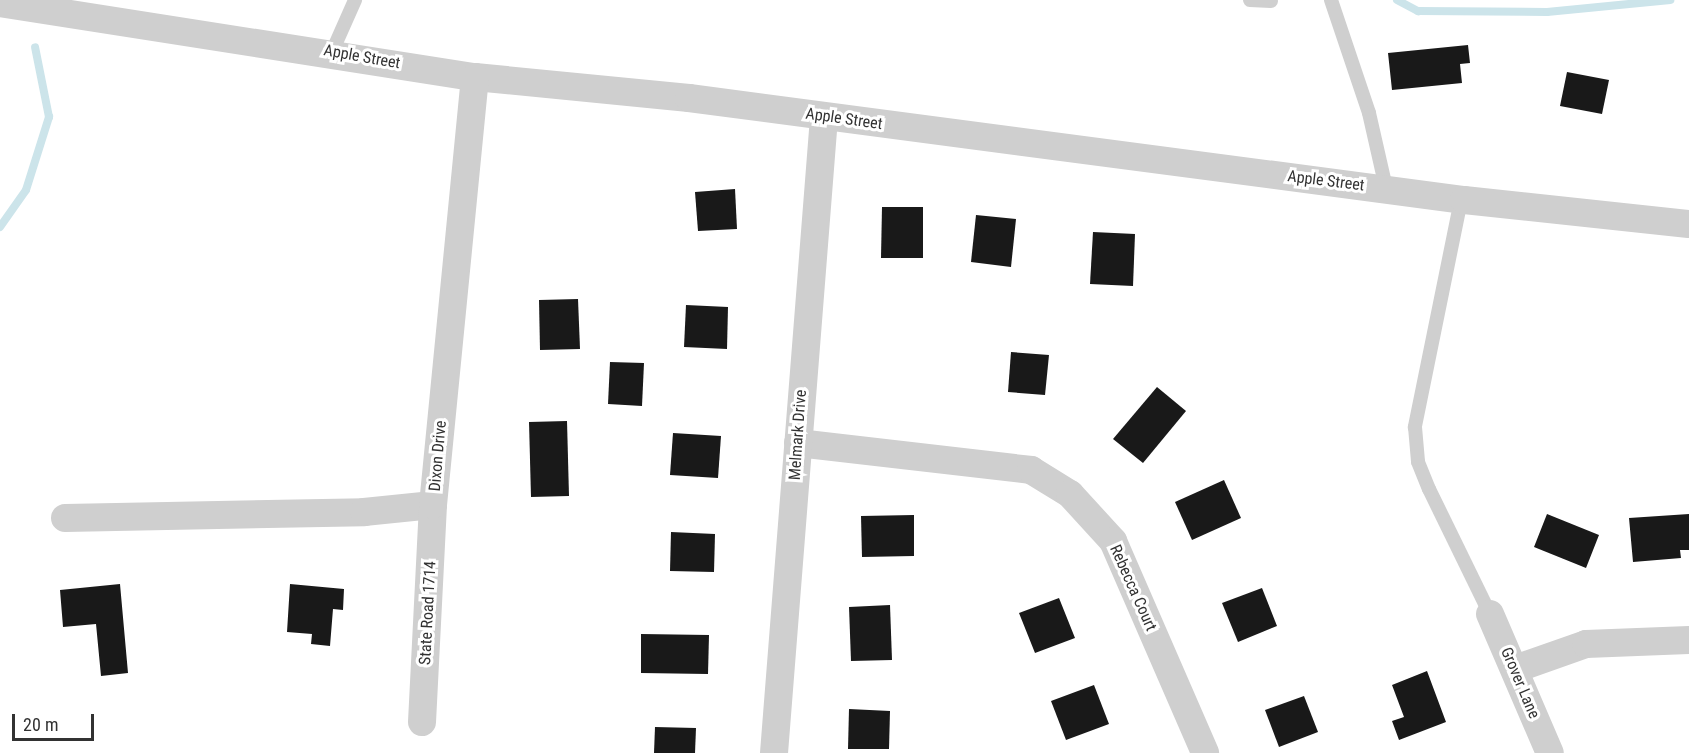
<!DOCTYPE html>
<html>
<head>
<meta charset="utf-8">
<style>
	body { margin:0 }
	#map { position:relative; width:1689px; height:753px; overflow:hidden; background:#fff; font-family:"Roboto Condensed",sans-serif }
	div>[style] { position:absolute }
	.stream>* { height:8px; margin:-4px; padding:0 4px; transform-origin:4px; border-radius:4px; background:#cce4ea }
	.building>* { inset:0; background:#191919 }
	.lane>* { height:14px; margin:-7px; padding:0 7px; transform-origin:7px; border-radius:7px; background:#cfcfcf }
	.street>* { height:28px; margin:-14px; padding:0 14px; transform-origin:14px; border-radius:14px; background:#cfcfcf }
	span { translate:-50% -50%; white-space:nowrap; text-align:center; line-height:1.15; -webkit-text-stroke:6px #fff; paint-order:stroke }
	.street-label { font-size:16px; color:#323232 }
	.scale { position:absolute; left:12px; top:714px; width:82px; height:27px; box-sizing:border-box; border:3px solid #323232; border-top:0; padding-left:8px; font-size:18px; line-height:21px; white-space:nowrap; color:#323232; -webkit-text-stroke:4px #fff; paint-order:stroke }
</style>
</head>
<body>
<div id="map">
	<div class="stream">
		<div style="left:1397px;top:0;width:24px;rotate:28deg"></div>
		<div style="left:1418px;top:11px;width:129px;rotate:0.4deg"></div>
		<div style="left:1547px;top:12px;width:124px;rotate:-5.6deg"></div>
		<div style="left:0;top:227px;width:45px;rotate:-54.9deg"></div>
		<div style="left:26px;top:190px;width:77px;rotate:-72.5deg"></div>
		<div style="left:49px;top:117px;width:71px;rotate:-101.3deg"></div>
	</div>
	<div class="building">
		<div style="clip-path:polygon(1468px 45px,1470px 63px,1460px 64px,1462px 83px,1392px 90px,1388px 53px)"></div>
		<div style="clip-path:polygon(1567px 72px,1609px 80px,1602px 114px,1560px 106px)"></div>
		<div style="clip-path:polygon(735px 189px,737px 229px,698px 231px,695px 192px)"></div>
		<div style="clip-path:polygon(882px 207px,923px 207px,923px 258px,881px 258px)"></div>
		<div style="clip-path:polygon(976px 215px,1016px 219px,1011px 267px,971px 262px)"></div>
		<div style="clip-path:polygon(1093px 232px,1135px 234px,1133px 286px,1090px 284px)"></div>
		<div style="clip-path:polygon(578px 299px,580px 349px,540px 350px,539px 300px)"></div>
		<div style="clip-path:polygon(686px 305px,728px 307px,727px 349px,684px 347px)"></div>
		<div style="clip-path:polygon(1011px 352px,1049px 355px,1045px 395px,1008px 392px)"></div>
		<div style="clip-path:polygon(610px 362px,644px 363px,642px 406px,608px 404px)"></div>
		<div style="clip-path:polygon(1157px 387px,1186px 411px,1143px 463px,1113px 439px)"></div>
		<div style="clip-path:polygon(567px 421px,569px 496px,531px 497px,529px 422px)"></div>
		<div style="clip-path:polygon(673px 433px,721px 436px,718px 478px,670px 475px)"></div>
		<div style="clip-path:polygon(1224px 480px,1241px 518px,1192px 540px,1175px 502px)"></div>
		<div style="clip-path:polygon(1547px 514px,1599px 535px,1586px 568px,1534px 547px)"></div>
		<div style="clip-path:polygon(1689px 514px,1689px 550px,1680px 550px,1681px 558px,1633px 562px,1629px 518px)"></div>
		<div style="clip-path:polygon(914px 515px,914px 556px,862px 557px,861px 516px)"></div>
		<div style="clip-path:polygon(671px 532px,715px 534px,714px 572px,670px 571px)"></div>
		<div style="clip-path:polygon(120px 584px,128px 673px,101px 676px,96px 624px,63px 627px,60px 590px)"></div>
		<div style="clip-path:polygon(290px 584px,344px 589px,343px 610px,333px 609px,330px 646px,311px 644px,312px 634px,287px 632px)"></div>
		<div style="clip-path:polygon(1262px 588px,1277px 626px,1238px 642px,1222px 603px)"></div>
		<div style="clip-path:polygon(1059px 598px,1075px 638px,1035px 653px,1019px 613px)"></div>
		<div style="clip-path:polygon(890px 605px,892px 660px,851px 661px,849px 607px)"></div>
		<div style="clip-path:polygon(641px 634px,709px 635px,708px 674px,641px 673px)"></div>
		<div style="clip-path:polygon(1427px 671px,1446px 722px,1399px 740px,1392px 721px,1404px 717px,1392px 685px)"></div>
		<div style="clip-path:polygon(1094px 685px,1109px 724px,1066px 740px,1051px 701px)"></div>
		<div style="clip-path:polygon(1304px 696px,1318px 732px,1279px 747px,1265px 710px)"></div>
		<div style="clip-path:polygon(849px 709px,890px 711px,889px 749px,848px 749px)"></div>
		<div style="clip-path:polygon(655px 727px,696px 728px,695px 753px,654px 753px)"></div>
	</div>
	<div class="lane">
		<div style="left:1250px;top:0;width:21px;rotate:3deg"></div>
		<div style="left:1331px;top:0;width:119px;rotate:71.4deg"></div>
		<div style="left:1369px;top:113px;width:77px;rotate:77.2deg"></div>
		<div style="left:332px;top:52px;width:57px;rotate:-66.1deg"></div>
		<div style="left:1461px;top:200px;width:232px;rotate:101.5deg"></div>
		<div style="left:1415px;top:427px;width:35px;rotate:85deg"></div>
		<div style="left:1418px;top:462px;width:29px;rotate:68deg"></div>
		<div style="left:1429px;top:489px;width:139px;rotate:64deg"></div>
	</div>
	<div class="street">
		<div style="left:0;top:3px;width:481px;rotate:8.9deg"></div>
		<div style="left:475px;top:77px;width:215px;rotate:5.6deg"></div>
		<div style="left:689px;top:98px;width:782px;rotate:7.5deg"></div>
		<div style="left:1464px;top:200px;width:226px;rotate:6.1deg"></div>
		<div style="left:798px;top:443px;width:235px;rotate:6.6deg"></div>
		<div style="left:1031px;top:470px;width:46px;rotate:31.6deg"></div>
		<div style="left:1070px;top:494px;width:64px;rotate:47.5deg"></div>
		<div style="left:1113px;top:541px;width:231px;rotate:66.5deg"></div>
		<div style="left:65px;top:518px;width:299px;rotate:-1.1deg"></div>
		<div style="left:364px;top:512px;width:69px;rotate:-5.8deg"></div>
		<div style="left:1490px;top:614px;width:151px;rotate:66.7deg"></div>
		<div style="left:1515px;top:669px;width:75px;rotate:-19.4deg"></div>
		<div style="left:1586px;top:644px;width:103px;rotate:-2.2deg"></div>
		<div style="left:422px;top:722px;width:217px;rotate:-87.1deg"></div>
		<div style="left:433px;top:505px;width:430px;rotate:-84.4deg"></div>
		<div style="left:774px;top:753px;width:638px;rotate:-85.5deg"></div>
	</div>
	<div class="street-label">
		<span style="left:362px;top:57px;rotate:10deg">Apple Street</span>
		<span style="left:844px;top:119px;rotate:8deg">Apple Street</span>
		<span style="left:1326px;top:181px;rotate:7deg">Apple Street</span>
		<span style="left:798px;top:435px;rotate:-86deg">Melmark Drive</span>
		<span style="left:438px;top:456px;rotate:-85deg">Dixon Drive</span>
		<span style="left:1133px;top:588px;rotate:66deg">Rebecca Court</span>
		<span style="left:428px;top:613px;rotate:-87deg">State Road 1714</span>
		<span style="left:1520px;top:683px;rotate:67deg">Grover Lane</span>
	</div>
	<div class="scale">20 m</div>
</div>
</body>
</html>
